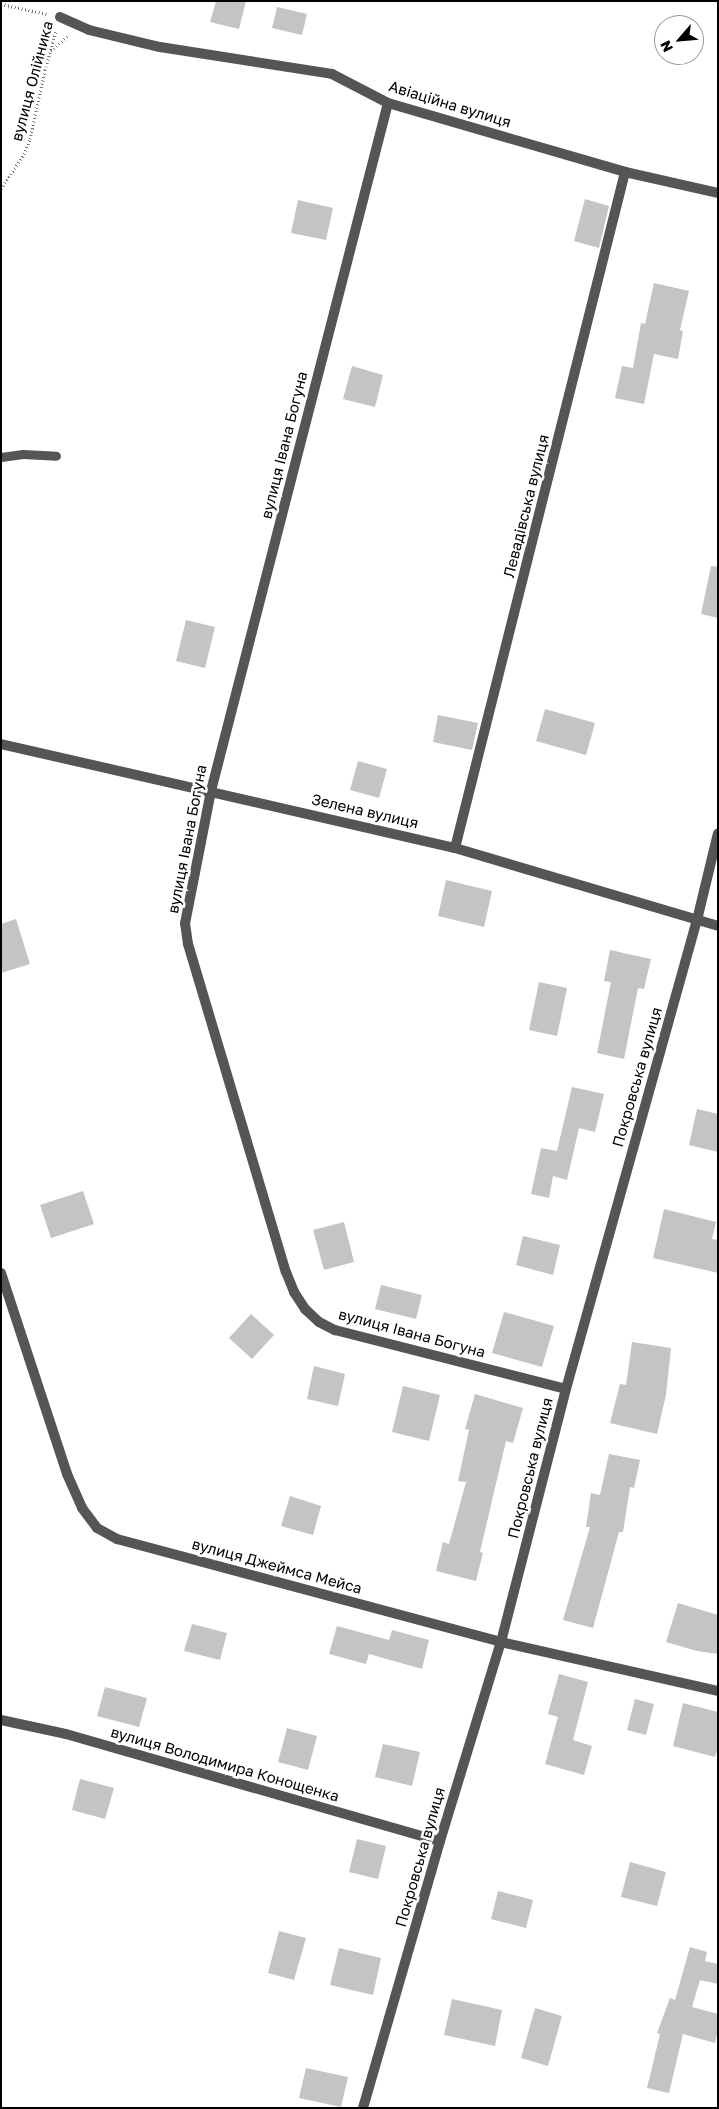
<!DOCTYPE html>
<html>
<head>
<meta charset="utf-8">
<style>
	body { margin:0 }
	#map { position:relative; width:719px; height:2109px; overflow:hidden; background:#fff; font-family:"Golos Text",sans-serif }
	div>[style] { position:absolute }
	.building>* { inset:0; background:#c4c4c4 }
	.path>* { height:3px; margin-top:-1.5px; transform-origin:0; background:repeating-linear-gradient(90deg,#777 0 1px,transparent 0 3.5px) }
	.lane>* { height:9px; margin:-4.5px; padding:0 4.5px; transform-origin:4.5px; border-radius:4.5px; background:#555 }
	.street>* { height:10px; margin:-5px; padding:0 5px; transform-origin:5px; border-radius:5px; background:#555 }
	span { translate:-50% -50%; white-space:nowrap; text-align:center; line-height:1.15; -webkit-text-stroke:5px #fff; paint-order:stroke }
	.street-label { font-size:15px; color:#000 }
	.frame { position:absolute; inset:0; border:2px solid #000; pointer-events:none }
	.north { position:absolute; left:654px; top:15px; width:50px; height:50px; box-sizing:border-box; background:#fff; border:1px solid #999; border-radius:50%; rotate:243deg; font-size:14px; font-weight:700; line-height:20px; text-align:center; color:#000 }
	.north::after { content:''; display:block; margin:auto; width:18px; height:22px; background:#000; clip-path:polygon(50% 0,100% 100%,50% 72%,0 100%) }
</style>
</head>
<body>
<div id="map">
	<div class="building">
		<div style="clip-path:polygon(216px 1px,246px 1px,239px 29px,210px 22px)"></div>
		<div style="clip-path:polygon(277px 7px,307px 14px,302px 35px,272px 28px)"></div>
		<div style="clip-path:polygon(585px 199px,609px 206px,599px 248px,574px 241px)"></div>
		<div style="clip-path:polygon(298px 200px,333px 208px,326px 240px,291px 233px)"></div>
		<div style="clip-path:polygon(654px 283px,689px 291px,680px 330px,683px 331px,678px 359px,654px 354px,644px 404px,615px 398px,622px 366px,633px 368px,641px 323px,645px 324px)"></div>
		<div style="clip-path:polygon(352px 366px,383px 375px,375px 407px,343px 399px)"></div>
		<div style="clip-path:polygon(711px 566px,718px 567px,718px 618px,701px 614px)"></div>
		<div style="clip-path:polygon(186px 620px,215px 627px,205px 668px,176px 661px)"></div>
		<div style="clip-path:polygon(545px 709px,595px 723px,586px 755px,536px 741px)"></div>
		<div style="clip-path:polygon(438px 715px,478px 723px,472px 750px,433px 742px)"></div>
		<div style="clip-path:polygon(358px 761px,387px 769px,379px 798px,350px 790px)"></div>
		<div style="clip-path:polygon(446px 880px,492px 891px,484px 927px,438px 916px)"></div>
		<div style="clip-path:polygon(16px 919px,30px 964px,1px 973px,1px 924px)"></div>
		<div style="clip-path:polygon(610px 950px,651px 959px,644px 989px,638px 988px,624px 1059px,597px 1053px,611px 982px,604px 981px)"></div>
		<div style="clip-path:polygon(539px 982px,567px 988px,557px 1036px,529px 1030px)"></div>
		<div style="clip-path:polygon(572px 1087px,604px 1094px,595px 1132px,579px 1128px,567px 1180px,553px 1176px,549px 1198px,531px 1194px,541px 1148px,557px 1151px)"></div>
		<div style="clip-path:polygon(697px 1109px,718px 1114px,718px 1152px,689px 1145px)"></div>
		<div style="clip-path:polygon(83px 1191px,94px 1224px,51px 1238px,40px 1205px)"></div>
		<div style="clip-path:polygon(664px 1209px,716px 1222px,712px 1239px,718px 1240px,718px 1273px,653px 1258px)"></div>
		<div style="clip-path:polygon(344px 1222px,354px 1262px,324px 1270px,313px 1230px)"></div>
		<div style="clip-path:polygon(523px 1236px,560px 1245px,553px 1275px,516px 1265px)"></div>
		<div style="clip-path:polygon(381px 1285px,422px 1295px,416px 1319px,375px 1309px)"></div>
		<div style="clip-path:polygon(504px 1312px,554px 1326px,542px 1367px,492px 1353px)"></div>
		<div style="clip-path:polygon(251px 1314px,274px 1335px,252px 1359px,229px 1338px)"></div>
		<div style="clip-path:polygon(632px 1342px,671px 1348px,666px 1395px,657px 1434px,610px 1423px,620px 1384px,626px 1385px)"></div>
		<div style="clip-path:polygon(314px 1366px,345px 1374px,338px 1406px,307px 1399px)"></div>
		<div style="clip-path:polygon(403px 1386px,440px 1395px,429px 1441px,392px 1432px)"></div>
		<div style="clip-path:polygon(475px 1394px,523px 1408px,513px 1443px,506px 1441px,480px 1552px,483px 1553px,476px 1581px,436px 1571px,443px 1542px,449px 1544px,466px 1482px,458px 1481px,469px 1430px,465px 1429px)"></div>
		<div style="clip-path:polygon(609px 1454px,640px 1460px,634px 1488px,630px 1487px,623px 1532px,619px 1532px,593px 1628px,563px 1620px,590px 1527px,586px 1527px,591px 1493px,600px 1495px)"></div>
		<div style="clip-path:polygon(290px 1496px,321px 1506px,313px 1535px,281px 1526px)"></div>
		<div style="clip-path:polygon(678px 1603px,718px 1615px,718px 1654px,697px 1651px,666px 1642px)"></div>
		<div style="clip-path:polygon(192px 1624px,227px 1633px,220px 1660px,184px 1651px)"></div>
		<div style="clip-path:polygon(337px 1626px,389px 1640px,392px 1630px,429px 1640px,422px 1669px,369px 1654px,366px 1664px,329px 1654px)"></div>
		<div style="clip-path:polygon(559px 1674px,588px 1682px,573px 1740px,592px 1746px,584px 1775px,545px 1764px,558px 1717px,548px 1714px)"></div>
		<div style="clip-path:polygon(105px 1687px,147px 1698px,139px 1727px,97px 1716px)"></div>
		<div style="clip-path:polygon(635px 1699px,654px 1704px,646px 1735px,627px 1730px)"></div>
		<div style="clip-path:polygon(683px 1703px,718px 1712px,718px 1748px,715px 1757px,673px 1746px)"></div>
		<div style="clip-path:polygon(287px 1728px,317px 1736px,308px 1770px,278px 1762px)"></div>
		<div style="clip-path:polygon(383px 1744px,420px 1752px,412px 1786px,375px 1777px)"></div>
		<div style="clip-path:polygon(80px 1779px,114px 1788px,105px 1819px,72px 1810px)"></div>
		<div style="clip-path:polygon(357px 1839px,386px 1846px,378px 1879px,349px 1872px)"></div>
		<div style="clip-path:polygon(630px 1862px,666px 1872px,657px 1906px,621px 1897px)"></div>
		<div style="clip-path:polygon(498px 1891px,533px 1900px,526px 1928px,491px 1919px)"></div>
		<div style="clip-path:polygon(279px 1931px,306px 1938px,294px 1980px,268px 1973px)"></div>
		<div style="clip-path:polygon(690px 1947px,707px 1952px,705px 1961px,718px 1964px,718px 1984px,700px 1980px,692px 2007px,718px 2014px,718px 2031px,715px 2043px,683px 2034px,669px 2093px,647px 2088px,660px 2034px,657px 2033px,670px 1998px,675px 2000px)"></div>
		<div style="clip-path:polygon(339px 1948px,381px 1958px,373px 1995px,330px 1985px)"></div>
		<div style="clip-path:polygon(452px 1999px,502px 2010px,495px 2046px,444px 2035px)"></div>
		<div style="clip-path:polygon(535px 2008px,562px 2016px,548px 2066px,521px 2058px)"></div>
		<div style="clip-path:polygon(306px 2068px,348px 2077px,341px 2107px,299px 2098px)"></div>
	</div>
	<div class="path">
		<div style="left:1px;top:4px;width:47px;rotate:12.3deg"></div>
		<div style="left:51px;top:51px;width:24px;rotate:-42deg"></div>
		<div style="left:1px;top:189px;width:42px;rotate:-56.7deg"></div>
		<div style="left:24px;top:154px;width:16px;rotate:-68deg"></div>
		<div style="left:30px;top:139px;width:71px;rotate:-77.7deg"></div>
		<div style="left:45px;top:70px;width:41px;rotate:-74.2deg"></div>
	</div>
	<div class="lane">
		<div style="left:1px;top:457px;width:22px;rotate:-8deg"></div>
		<div style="left:23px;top:454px;width:33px;rotate:3deg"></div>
	</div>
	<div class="street">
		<div style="left:60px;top:17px;width:32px;rotate:24deg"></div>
		<div style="left:89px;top:30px;width:73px;rotate:13.5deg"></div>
		<div style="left:160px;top:47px;width:174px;rotate:8.9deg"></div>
		<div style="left:332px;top:74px;width:63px;rotate:27.4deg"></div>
		<div style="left:388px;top:103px;width:247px;rotate:16.2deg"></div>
		<div style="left:625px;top:172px;width:95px;rotate:12.7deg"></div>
		<div style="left:388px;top:103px;width:710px;rotate:104.43deg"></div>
		<div style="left:211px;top:791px;width:135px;rotate:101.1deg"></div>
		<div style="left:185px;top:923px;width:21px;rotate:82deg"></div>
		<div style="left:188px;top:944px;width:342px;rotate:73.4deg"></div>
		<div style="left:286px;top:1272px;width:22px;rotate:68deg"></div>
		<div style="left:294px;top:1292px;width:20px;rotate:57deg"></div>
		<div style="left:305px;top:1309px;width:19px;rotate:43deg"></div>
		<div style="left:319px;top:1322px;width:18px;rotate:27deg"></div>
		<div style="left:335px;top:1330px;width:238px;rotate:14.3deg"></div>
		<div style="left:1px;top:744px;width:466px;rotate:12.9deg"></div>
		<div style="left:455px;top:848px;width:274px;rotate:16.5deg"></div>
		<div style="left:455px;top:848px;width:697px;rotate:-75.88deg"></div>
		<div style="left:1px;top:1273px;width:212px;rotate:71.8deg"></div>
		<div style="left:67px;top:1474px;width:37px;rotate:66deg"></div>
		<div style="left:82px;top:1508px;width:25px;rotate:53deg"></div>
		<div style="left:97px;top:1528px;width:23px;rotate:29deg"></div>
		<div style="left:117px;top:1539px;width:398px;rotate:15deg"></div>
		<div style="left:501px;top:1642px;width:222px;rotate:12.7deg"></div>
		<div style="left:1px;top:1720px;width:66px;rotate:12.2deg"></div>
		<div style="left:66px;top:1734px;width:389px;rotate:16deg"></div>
		<div style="left:363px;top:2108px;width:278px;rotate:-73.9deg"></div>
		<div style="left:440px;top:1841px;width:208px;rotate:-73deg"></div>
		<div style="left:501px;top:1642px;width:261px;rotate:-75.6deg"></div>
		<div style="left:566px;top:1389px;width:487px;rotate:-74.4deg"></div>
		<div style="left:697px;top:920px;width:89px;rotate:-76.4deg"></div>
	</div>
	<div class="street-label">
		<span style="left:32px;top:81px;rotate:-75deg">вулиця Олійника</span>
		<span style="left:450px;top:104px;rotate:17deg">Авіаційна вулиця</span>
		<span style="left:284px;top:445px;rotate:-76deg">вулиця Івана Богуна</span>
		<span style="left:526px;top:506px;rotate:-76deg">Левадівська вулиця</span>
		<span style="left:365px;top:811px;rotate:13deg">Зелена вулиця</span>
		<span style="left:187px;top:839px;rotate:-79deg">вулиця Івана Богуна</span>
		<span style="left:637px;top:1077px;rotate:-74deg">Покровська вулиця</span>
		<span style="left:412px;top:1333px;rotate:15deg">вулиця Івана Богуна</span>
		<span style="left:530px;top:1468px;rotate:-76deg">Покровська вулиця</span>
		<span style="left:277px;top:1566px;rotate:15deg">вулиця Джеймса Мейса</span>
		<span style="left:225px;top:1764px;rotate:16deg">вулиця Володимира Конощенка</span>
		<span style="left:420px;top:1857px;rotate:-74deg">Покровська вулиця</span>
	</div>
	<div class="frame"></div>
	<div class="north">N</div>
</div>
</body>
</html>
